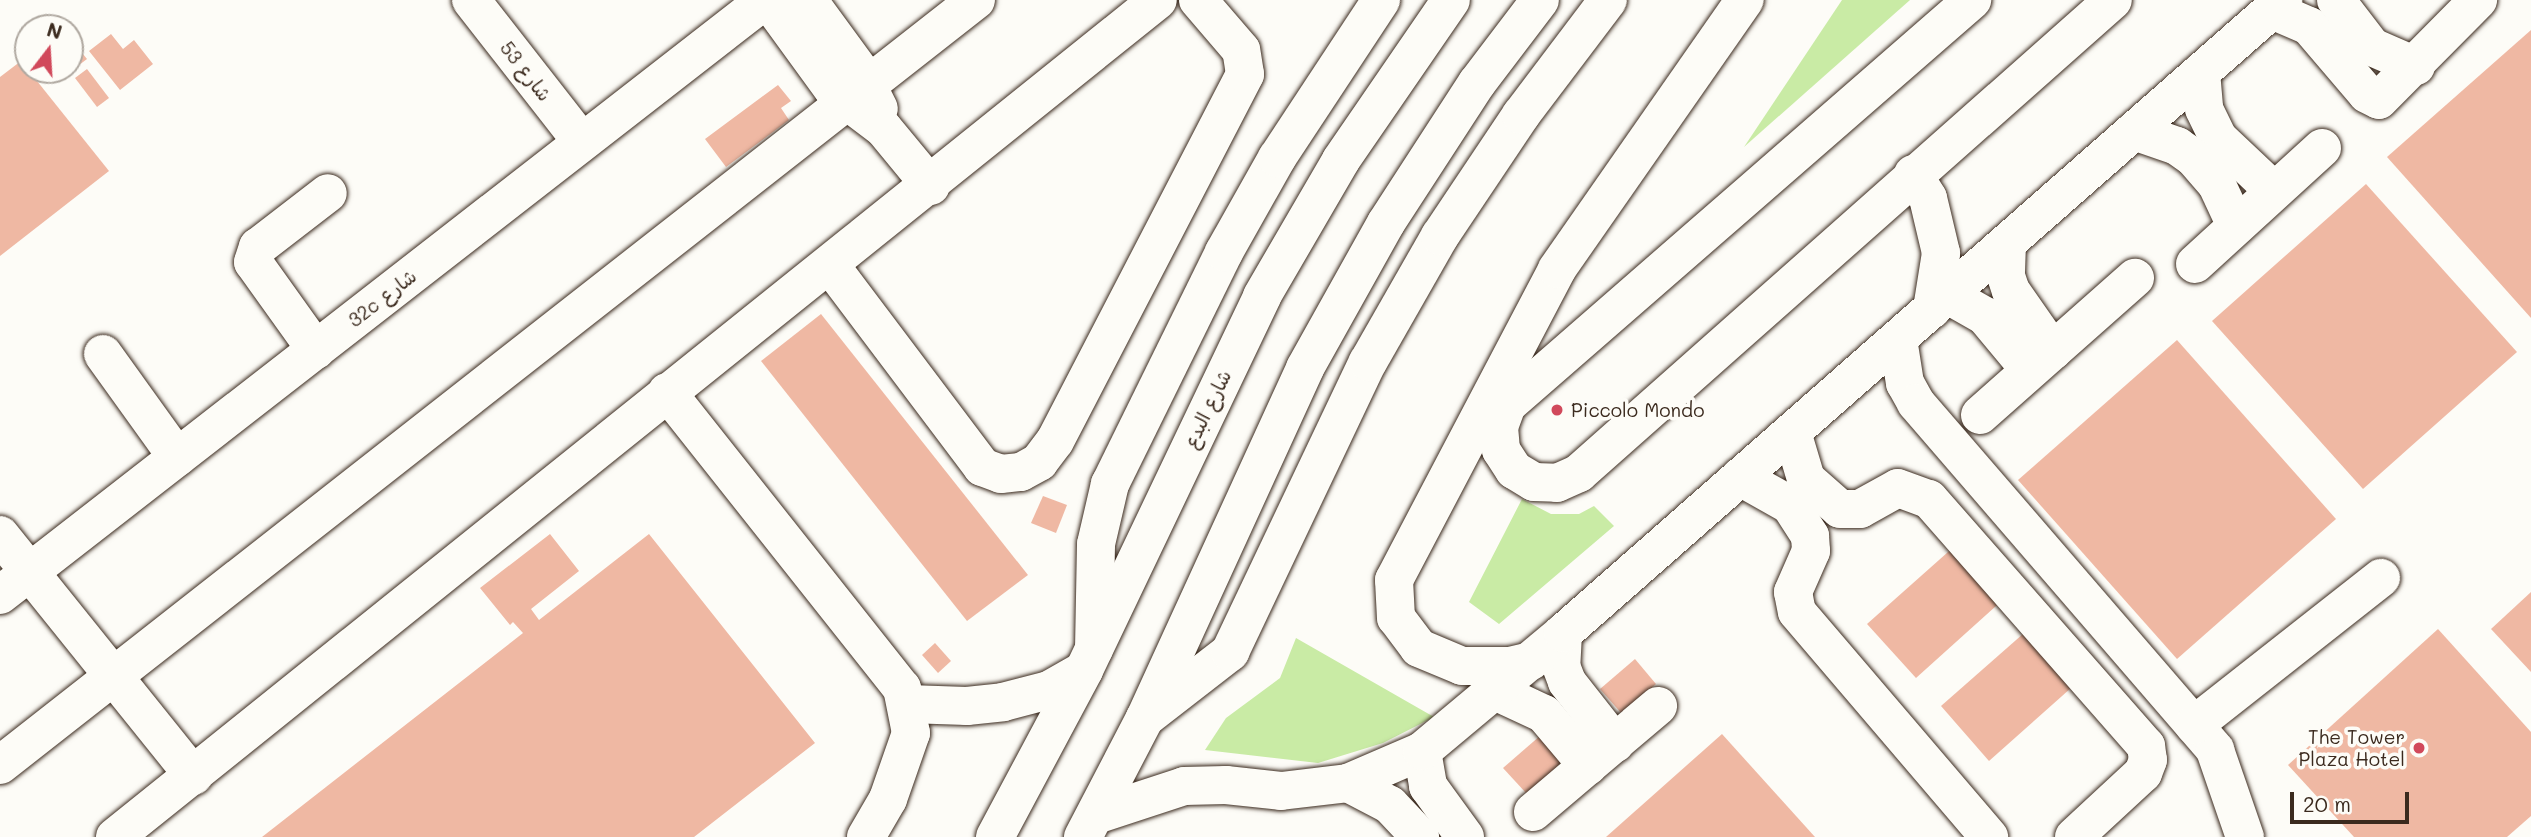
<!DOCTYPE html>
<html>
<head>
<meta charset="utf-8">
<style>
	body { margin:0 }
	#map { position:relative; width:2531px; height:837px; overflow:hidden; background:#fdfcf7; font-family:Mali,"Playpen Sans Arabic",sans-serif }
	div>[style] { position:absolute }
	.green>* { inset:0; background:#c9eba5 }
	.building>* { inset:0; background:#efb8a3 }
	.roads { filter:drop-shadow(0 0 2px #3b2a1e) drop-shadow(0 0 2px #3b2a1e) }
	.minor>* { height:38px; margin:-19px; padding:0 19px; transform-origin:19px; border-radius:19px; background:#fdfcf7 }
	.major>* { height:38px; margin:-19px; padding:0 19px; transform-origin:19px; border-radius:19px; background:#fdfcf7 }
	.dots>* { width:19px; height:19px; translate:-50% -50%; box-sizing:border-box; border:4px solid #fdfcf7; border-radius:50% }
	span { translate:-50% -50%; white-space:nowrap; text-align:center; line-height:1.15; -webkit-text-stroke:7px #fdfcf7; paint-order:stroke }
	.street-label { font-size:19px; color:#3b2a1e }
	.poi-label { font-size:19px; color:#3b2a1e }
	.left { translate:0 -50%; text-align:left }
	.right { translate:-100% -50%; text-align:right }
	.north { position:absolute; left:14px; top:14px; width:70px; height:70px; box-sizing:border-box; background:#fdfcf7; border:2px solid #afa8a0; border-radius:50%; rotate:17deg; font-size:19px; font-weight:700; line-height:28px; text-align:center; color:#3b2a1e }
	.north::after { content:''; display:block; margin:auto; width:24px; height:32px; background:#d1495b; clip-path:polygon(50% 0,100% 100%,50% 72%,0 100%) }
	.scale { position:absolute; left:2290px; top:792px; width:119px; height:32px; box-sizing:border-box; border:4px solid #3b2a1e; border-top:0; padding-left:9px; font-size:21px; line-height:24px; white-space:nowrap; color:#3b2a1e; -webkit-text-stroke:5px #fdfcf7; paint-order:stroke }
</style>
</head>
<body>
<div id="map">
	<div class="green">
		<div style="clip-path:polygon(1842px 0,1910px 0,1744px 147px)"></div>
		<div style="clip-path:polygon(1522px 499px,1551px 514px,1579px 514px,1594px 506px,1614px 526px,1499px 624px,1469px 602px)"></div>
		<div style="clip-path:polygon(1296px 638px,1434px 717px,1383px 743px,1318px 763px,1205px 750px,1226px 718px,1280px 678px)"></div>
	</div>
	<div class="building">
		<div style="clip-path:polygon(2531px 30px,2531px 318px,2387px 157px)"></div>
		<div style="clip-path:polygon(111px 34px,123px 49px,134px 40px,153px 64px,120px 90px,89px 51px)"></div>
		<div style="clip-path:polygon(70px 38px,87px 59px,67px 74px,64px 70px,70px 70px)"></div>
		<div style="clip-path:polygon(21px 61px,109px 171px,0 256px,0 77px)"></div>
		<div style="clip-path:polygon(87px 69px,109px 98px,97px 107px,75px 78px)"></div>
		<div style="clip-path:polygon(778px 85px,791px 101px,781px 108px,789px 120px,726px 167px,705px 139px)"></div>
		<div style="clip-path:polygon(2366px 184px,2517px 352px,2363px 489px,2212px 321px)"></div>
		<div style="clip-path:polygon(821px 314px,1028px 575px,967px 621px,761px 361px)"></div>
		<div style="clip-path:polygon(2177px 340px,2336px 519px,2177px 659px,2018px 480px)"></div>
		<div style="clip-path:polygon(1043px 496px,1067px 505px,1056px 533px,1031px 523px)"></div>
		<div style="clip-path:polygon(550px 534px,579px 571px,531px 609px,539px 620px,649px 534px,815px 743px,694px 837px,262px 837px,523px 633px,513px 622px,510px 625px,480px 588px)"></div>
		<div style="clip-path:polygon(1957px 544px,2006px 597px,1916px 678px,1867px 624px)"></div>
		<div style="clip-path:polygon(2531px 592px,2531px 672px,2491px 629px)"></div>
		<div style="clip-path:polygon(2032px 626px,2080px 680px,1989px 761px,1941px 706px)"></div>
		<div style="clip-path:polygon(2438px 629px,2531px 732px,2531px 816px,2507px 837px,2354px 837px,2288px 765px)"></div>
		<div style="clip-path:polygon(935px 643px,951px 661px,938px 673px,922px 655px)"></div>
		<div style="clip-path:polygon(1635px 659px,1656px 684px,1622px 714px,1600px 689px)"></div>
		<div style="clip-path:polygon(1548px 729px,1571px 755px,1527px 794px,1503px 768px)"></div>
		<div style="clip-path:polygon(1722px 734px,1815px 837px,1606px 837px)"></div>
	</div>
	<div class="roads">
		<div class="minor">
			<div style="left:471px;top:0;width:180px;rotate:52deg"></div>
			<div style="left:768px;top:0;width:112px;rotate:54deg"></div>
			<div style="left:834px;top:91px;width:61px;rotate:37.1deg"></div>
			<div style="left:883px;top:128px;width:75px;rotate:50.4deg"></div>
			<div style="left:808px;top:0;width:88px;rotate:53.8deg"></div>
			<div style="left:860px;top:71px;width:42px;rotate:63.4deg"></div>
			<div style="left:2336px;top:0;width:59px;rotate:52.5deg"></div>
			<div style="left:2372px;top:47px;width:48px;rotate:23.4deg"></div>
			<div style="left:2272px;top:10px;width:40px;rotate:23.4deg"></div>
			<div style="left:2309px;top:26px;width:89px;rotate:49.5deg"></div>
			<div style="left:2367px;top:94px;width:13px;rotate:27deg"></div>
			<div style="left:2379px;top:100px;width:141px;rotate:-45.3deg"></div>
			<div style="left:2201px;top:72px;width:37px;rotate:85deg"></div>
			<div style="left:2204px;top:109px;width:32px;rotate:64deg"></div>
			<div style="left:2218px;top:138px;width:77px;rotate:43.4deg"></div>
			<div style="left:2134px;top:131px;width:46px;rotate:19.2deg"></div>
			<div style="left:2177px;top:146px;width:19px;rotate:35deg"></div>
			<div style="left:2193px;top:157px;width:37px;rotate:49deg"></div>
			<div style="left:2217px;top:185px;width:45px;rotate:65.1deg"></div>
			<div style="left:1913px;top:174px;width:28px;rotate:58deg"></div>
			<div style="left:1928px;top:198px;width:57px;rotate:76.7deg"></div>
			<div style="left:1941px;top:253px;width:57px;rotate:99.1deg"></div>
			<div style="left:2007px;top:243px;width:33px;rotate:92deg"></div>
			<div style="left:2006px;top:276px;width:16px;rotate:72deg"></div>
			<div style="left:2011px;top:291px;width:73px;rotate:55deg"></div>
			<div style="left:2195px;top:264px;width:172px;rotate:-42.4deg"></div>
			<div style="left:830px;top:265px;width:253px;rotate:53deg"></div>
			<div style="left:982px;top:467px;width:20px;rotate:20deg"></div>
			<div style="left:1001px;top:474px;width:20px;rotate:-6deg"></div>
			<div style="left:1021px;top:472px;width:21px;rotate:-29deg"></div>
			<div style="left:1039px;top:462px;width:26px;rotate:-53deg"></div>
			<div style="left:1055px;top:441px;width:413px;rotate:-62.6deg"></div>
			<div style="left:1245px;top:74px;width:24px;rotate:-99deg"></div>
			<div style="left:1241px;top:50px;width:66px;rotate:-130.7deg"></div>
			<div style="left:1948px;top:295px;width:43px;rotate:29.6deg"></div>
			<div style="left:1985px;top:316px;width:70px;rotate:50.2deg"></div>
			<div style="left:1898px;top:339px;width:45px;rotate:81deg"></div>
			<div style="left:1905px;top:383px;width:23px;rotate:61deg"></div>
			<div style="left:1916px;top:403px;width:458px;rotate:49.2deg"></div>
			<div style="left:2215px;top:750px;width:92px;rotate:71deg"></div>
			<div style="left:316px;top:350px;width:108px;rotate:-125.6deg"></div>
			<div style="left:253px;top:262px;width:16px;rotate:-72deg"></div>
			<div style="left:258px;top:247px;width:88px;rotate:-37.6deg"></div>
			<div style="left:103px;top:354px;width:127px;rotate:54.3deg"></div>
			<div style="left:667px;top:392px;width:378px;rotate:51.6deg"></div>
			<div style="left:902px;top:688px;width:46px;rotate:78.7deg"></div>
			<div style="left:911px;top:733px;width:70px;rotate:109.2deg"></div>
			<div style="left:888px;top:799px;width:44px;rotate:120.1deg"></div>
			<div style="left:1507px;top:405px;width:23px;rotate:110deg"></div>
			<div style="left:1499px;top:427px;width:23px;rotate:85deg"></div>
			<div style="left:1501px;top:450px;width:24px;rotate:57deg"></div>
			<div style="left:1514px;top:470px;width:23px;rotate:31deg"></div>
			<div style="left:1534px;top:482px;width:23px;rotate:2deg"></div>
			<div style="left:1557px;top:483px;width:24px;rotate:-24deg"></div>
			<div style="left:1579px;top:473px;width:713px;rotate:-41.53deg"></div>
			<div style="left:1980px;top:415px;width:207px;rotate:-41.5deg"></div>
			<div style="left:1486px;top:419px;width:25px;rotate:-34deg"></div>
			<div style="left:1507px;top:405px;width:617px;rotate:-41.05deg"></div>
			<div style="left:1792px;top:432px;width:49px;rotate:73.4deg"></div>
			<div style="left:1806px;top:479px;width:45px;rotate:41.4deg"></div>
			<div style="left:1840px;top:509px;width:20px"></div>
			<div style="left:1860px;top:509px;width:43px;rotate:-28.9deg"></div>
			<div style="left:1898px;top:488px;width:33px;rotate:20deg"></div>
			<div style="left:1929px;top:499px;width:329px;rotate:48.7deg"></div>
			<div style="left:2146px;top:746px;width:14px;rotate:82deg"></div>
			<div style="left:2148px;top:760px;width:14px;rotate:111deg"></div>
			<div style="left:2143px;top:773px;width:94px;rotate:137.2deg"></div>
			<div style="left:1740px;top:477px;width:57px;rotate:29.2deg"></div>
			<div style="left:1790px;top:505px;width:37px;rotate:57deg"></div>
			<div style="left:1810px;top:536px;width:15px;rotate:86deg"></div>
			<div style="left:1811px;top:551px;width:45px;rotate:113.7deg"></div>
			<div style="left:1793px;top:592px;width:20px;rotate:79deg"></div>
			<div style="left:1797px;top:612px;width:296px;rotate:49.5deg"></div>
			<div style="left:0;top:535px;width:309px;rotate:51.2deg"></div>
			<div style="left:0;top:595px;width:969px;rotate:-37.87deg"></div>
			<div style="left:1563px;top:633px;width:33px;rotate:93deg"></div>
			<div style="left:1561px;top:666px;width:17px;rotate:69deg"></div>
			<div style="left:1567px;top:682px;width:78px;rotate:51.8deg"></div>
			<div style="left:1094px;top:649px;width:105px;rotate:-88.9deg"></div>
			<div style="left:1096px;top:544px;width:62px;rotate:-76.9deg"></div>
			<div style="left:1110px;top:484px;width:258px;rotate:-63.8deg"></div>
			<div style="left:1224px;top:252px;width:108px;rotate:-60.6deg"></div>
			<div style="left:1277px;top:158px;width:189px;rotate:-56.6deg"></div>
			<div style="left:1531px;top:661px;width:23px;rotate:167deg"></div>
			<div style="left:1509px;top:666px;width:47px;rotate:180deg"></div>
			<div style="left:1462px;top:666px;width:47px;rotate:-157.3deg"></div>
			<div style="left:1419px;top:648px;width:38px;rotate:-127deg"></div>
			<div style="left:1396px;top:618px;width:38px;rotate:-93deg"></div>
			<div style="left:1394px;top:580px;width:351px;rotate:-62.3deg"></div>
			<div style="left:1557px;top:269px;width:328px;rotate:-55.1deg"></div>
			<div style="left:1495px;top:691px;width:54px;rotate:25.1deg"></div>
			<div style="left:1544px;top:714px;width:68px;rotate:49.8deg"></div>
			<div style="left:908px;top:704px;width:59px;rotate:1.9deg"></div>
			<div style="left:967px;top:706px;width:36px;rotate:-6deg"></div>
			<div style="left:1003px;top:702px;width:48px;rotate:-14.6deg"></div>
			<div style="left:1049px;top:690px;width:40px;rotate:-29.7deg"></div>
			<div style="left:1145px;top:718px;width:108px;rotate:-37.8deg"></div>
			<div style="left:1230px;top:652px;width:321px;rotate:-64.6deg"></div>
			<div style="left:1368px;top:362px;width:145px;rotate:-60.3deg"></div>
			<div style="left:1440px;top:236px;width:146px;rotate:-56.2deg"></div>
			<div style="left:1521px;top:115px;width:144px;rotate:-52.9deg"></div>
			<div style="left:2194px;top:725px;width:238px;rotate:-38.2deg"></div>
			<div style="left:1422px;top:751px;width:36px;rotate:80deg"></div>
			<div style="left:1428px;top:786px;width:63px;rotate:54deg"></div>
			<div style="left:0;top:765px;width:1240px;rotate:-38.09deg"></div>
			<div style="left:1348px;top:783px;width:47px;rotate:27.6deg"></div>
			<div style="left:1390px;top:805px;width:44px;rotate:46.8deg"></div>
			<div style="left:1533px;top:812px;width:164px;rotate:-40.3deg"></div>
			<div style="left:1096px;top:815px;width:93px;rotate:-18.2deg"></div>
			<div style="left:1184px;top:786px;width:42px;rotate:-1.4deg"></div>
			<div style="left:1226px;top:785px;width:55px;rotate:6.2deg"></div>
			<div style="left:1281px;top:791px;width:67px;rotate:-6.8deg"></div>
			<div style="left:1348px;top:783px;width:81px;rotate:-23.4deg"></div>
			<div style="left:1422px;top:751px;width:184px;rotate:-39.9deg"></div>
			<div style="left:1563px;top:633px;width:959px;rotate:-41.32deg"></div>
			<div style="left:115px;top:837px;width:1337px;rotate:-38.75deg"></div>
		</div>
		<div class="major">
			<div style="left:995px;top:837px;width:189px;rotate:-61.9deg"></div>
			<div style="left:1084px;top:670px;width:414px;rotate:-64.5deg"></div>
			<div style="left:1262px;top:296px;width:157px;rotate:-59.8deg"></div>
			<div style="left:1341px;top:160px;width:194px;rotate:-55.5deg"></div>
			<div style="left:1083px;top:837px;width:134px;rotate:-62.5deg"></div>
			<div style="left:1145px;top:718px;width:385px;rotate:-65.4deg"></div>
			<div style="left:1305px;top:368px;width:166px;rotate:-60.8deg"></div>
			<div style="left:1386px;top:223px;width:167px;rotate:-57deg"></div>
			<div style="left:1477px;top:83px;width:104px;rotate:-52.8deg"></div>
		</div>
	</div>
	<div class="dots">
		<div style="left:1557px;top:410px;background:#d1495b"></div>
		<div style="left:2419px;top:748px;background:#d1495b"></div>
	</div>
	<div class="street-label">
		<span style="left:526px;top:71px;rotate:52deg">شارع 53</span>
		<span style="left:382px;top:298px;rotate:-38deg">32c شارع</span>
		<span style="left:1207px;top:409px;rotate:-64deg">شارع البدع</span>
	</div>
	<div class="poi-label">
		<span class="left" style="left:1571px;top:410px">Piccolo Mondo</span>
		<span class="right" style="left:2405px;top:748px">The Tower<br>Plaza Hotel</span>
	</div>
	<div class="north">N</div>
	<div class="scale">20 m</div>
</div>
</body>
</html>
